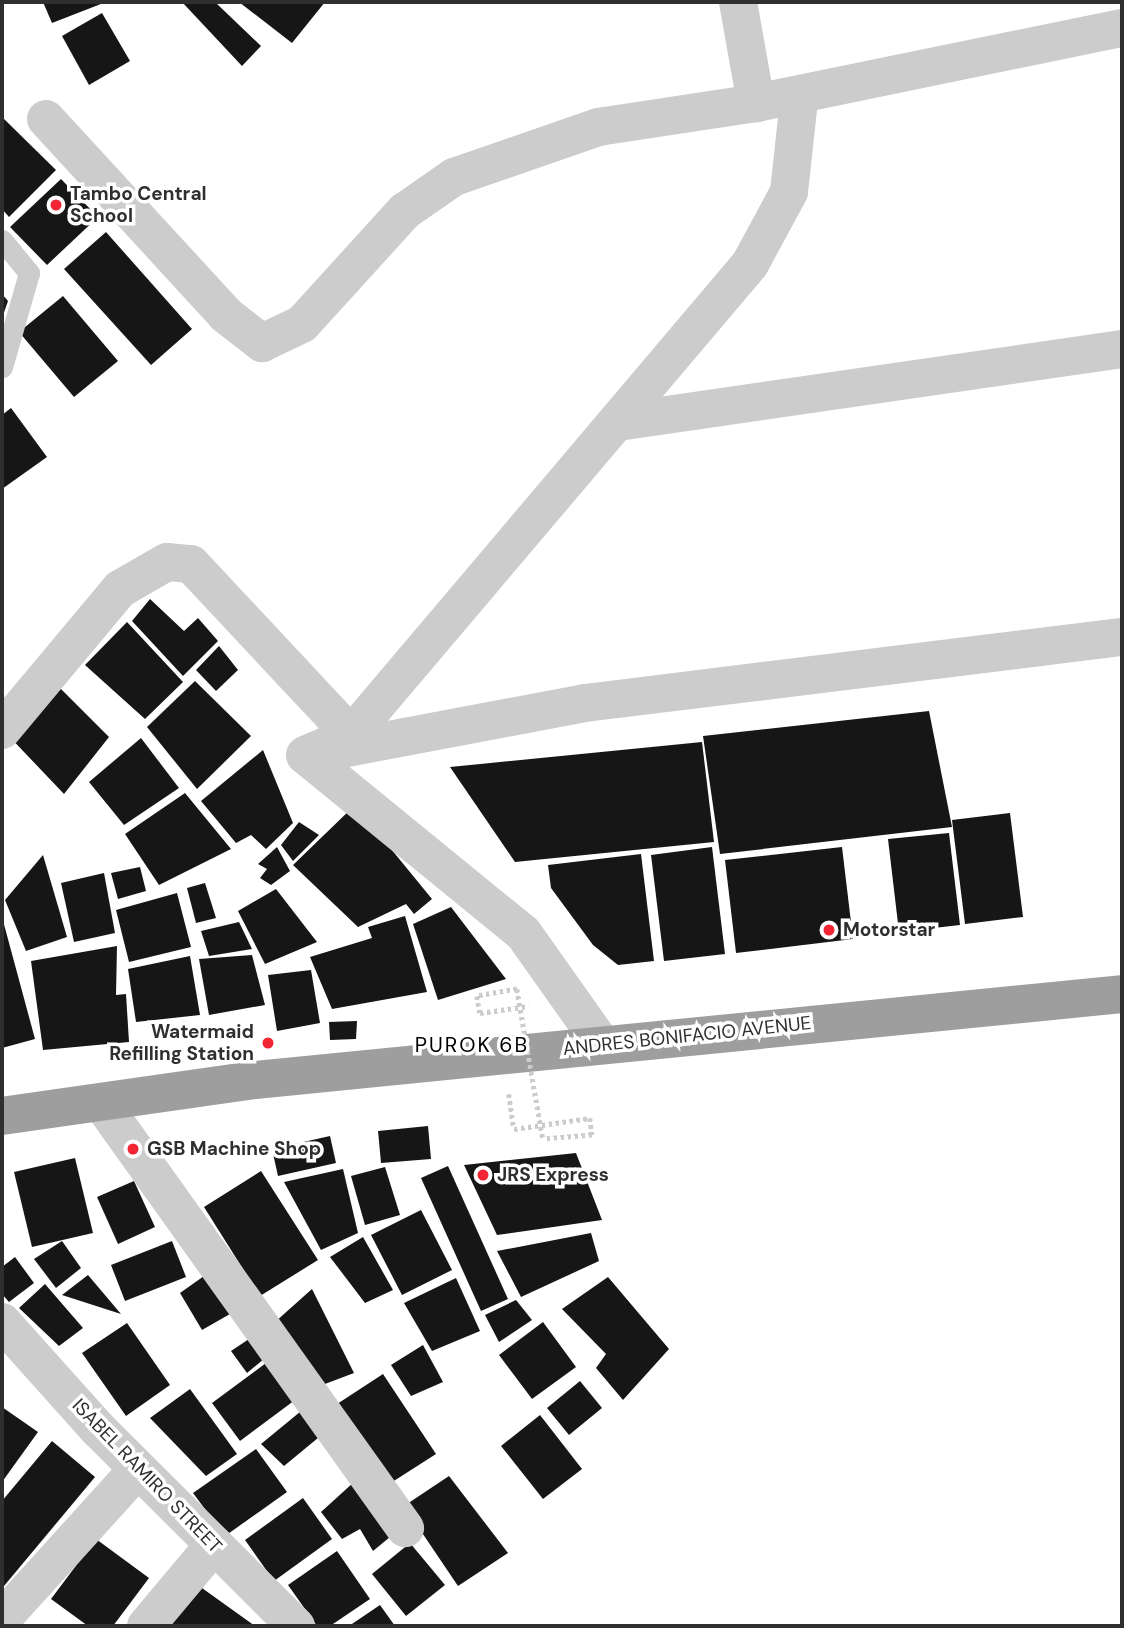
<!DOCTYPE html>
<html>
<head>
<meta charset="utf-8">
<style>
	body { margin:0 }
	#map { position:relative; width:1124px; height:1628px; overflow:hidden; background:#fff; font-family:"DM Sans",sans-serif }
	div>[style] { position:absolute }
	.building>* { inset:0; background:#161616 }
	.path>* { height:4.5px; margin-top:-2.25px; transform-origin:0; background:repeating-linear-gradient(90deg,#ccc 0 3.5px,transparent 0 7px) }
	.service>* { height:21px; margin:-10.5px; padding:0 10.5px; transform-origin:10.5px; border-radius:10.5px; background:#ccc }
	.minor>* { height:38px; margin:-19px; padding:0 19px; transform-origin:19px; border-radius:19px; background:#ccc }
	.tertiary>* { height:38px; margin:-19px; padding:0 19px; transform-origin:19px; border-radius:19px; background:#ccc }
	.trunk>* { height:38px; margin:-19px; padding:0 19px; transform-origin:19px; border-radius:19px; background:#9e9e9e }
	.path-bridge>* { height:4.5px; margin-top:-2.25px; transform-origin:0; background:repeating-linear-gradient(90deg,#ccc 0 3.5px,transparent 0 7px) }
	.dots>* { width:19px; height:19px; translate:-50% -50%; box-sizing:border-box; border:4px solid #fff; border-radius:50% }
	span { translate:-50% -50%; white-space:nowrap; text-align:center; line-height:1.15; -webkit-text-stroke:7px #fff; paint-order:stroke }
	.poi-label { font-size:19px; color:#2f2f2f; font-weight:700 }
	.left { translate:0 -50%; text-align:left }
	.right { translate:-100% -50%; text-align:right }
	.street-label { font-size:19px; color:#2f2f2f }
	.neighbourhood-label { font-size:21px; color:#000; letter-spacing:2px }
	.frame { position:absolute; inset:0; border:4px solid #2f2f2f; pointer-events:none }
</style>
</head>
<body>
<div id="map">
	<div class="building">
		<div style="clip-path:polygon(43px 2px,106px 2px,52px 23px)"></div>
		<div style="clip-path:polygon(182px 2px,215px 2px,261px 46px,242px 66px)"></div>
		<div style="clip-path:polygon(239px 2px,325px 2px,292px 43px)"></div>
		<div style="clip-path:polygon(102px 13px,130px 61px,89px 85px,62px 36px)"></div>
		<div style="clip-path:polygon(2px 117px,56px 170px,9px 217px,2px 209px)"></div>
		<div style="clip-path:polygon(61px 179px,98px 217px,47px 265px,10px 227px)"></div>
		<div style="clip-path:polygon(106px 232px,192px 329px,151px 365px,64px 269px)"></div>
		<div style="clip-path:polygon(2px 294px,8px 301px,2px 318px)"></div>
		<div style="clip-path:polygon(63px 296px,118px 361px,74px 397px,19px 332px)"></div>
		<div style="clip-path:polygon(11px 408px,47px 457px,2px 489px,2px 415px)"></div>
		<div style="clip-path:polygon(150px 599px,184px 631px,198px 618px,218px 641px,183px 676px,132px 621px)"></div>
		<div style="clip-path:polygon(127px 622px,183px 682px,145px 719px,85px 665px)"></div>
		<div style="clip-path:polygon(219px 646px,238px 670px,216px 691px,196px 670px)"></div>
		<div style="clip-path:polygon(52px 680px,109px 737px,64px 794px,5px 732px)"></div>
		<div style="clip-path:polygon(195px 681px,251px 736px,197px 789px,147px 727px)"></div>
		<div style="clip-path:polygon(929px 711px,952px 827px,720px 854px,703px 736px)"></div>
		<div style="clip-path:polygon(141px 738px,179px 788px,124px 825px,89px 782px)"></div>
		<div style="clip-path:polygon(702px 742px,714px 842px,515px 862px,450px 767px)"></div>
		<div style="clip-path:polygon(263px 750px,293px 823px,266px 849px,251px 835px,236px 843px,201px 801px)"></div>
		<div style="clip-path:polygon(185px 793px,231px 849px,159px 885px,125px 834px)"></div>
		<div style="clip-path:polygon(355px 805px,432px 899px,414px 914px,406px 904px,358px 927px,293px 865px)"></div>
		<div style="clip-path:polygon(1010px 813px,1023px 917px,965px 924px,952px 820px)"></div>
		<div style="clip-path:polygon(299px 822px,319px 835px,293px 861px,281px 845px)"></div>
		<div style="clip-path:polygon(949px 833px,960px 925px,899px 932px,888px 839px)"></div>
		<div style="clip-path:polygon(277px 847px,290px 871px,271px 885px,260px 878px,267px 869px,258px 864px)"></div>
		<div style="clip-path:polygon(712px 847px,725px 954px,664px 961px,651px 855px)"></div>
		<div style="clip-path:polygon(842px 847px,853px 939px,736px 953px,725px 860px)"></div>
		<div style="clip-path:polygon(641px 854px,654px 961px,618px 965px,593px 945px,551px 888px,548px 865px)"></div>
		<div style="clip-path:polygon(43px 855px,67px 937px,26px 951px,5px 900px)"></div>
		<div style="clip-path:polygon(140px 867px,146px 891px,118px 899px,111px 873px)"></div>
		<div style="clip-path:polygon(104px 873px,115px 933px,74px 942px,61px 883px)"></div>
		<div style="clip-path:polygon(205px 883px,216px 918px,196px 923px,187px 888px)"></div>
		<div style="clip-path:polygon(276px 889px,317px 942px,265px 964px,238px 911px)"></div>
		<div style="clip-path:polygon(177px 893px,191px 947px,129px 962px,116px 910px)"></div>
		<div style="clip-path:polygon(451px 907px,506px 979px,438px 1000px,413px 924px)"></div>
		<div style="clip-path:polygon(405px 916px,427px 992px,332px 1009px,310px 957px,372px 938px,368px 927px)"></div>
		<div style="clip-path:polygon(2px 917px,35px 1039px,2px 1048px)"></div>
		<div style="clip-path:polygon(239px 922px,252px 949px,209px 956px,201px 931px)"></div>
		<div style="clip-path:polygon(117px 946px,116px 995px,126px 994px,129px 1042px,43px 1050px,31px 961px)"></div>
		<div style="clip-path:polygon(252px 955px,265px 1005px,209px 1015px,199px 959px)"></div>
		<div style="clip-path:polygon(190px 956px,200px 1015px,136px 1022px,128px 969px)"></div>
		<div style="clip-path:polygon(311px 970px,320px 1023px,277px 1031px,268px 975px)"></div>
		<div style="clip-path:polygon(357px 1021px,356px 1039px,330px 1040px,329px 1022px)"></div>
		<div style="clip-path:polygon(428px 1126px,431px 1159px,381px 1163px,378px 1131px)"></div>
		<div style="clip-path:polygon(330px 1136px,336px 1163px,278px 1176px,272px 1149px)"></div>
		<div style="clip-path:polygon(576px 1153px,602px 1220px,497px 1235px,464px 1165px)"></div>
		<div style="clip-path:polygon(75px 1158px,93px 1233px,32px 1247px,14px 1172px)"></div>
		<div style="clip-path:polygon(448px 1166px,508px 1299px,481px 1311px,421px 1178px)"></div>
		<div style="clip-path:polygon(385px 1167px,400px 1215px,365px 1225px,351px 1176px)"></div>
		<div style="clip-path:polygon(343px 1169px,358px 1233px,321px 1250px,284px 1182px)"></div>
		<div style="clip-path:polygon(261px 1171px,318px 1260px,260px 1296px,204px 1207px)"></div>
		<div style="clip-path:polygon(134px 1181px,155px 1227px,118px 1244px,97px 1197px)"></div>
		<div style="clip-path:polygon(421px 1210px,452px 1270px,402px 1295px,371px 1235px)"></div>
		<div style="clip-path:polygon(591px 1233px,599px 1261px,521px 1297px,497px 1251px)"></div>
		<div style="clip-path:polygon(363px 1237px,393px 1290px,365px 1303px,330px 1257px)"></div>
		<div style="clip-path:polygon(62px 1241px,81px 1268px,56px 1288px,34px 1259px)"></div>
		<div style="clip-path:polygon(172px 1241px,186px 1277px,125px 1301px,111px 1265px)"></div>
		<div style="clip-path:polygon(15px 1257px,34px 1283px,9px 1302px,2px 1294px,2px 1267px)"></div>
		<div style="clip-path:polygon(88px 1275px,121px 1314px,62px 1295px)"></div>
		<div style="clip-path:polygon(204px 1276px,230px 1314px,202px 1330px,180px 1293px)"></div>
		<div style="clip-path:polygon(608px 1277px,669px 1349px,623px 1400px,596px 1368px,606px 1354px,562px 1309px)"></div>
		<div style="clip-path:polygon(456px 1278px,480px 1331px,432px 1351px,404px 1303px)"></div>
		<div style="clip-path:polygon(45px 1284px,83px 1328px,59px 1346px,19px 1308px)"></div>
		<div style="clip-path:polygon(312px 1289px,354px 1373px,317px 1387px,275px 1322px)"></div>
		<div style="clip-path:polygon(516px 1300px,532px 1320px,499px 1342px,485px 1315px)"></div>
		<div style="clip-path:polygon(543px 1322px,576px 1367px,532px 1399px,499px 1355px)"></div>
		<div style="clip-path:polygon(127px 1323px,170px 1385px,126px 1416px,82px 1353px)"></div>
		<div style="clip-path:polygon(252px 1337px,265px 1358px,247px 1373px,231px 1351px)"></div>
		<div style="clip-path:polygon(423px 1345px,443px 1382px,411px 1396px,391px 1365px)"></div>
		<div style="clip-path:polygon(266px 1363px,295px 1400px,240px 1441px,212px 1403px)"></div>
		<div style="clip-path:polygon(383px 1374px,436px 1454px,386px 1486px,334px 1406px)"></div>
		<div style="clip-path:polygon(580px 1381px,602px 1408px,569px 1435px,547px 1408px)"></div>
		<div style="clip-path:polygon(190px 1389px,237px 1454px,206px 1476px,150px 1418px)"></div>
		<div style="clip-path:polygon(2px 1407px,38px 1432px,2px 1482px)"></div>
		<div style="clip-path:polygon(306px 1407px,324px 1433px,284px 1466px,261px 1444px)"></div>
		<div style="clip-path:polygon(540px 1415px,582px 1469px,543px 1499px,501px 1446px)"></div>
		<div style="clip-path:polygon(52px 1441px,95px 1477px,4px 1586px,2px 1501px)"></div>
		<div style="clip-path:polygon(256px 1449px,287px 1492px,225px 1536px,193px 1493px)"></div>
		<div style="clip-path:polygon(449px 1476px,508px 1553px,458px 1586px,404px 1506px)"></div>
		<div style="clip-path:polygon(354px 1482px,390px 1537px,373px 1551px,360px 1529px,342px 1539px,321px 1512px)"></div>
		<div style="clip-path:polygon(303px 1498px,332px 1539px,274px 1581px,245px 1540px)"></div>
		<div style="clip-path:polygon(96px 1539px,149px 1578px,113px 1626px,88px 1626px,51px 1599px)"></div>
		<div style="clip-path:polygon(410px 1543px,445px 1585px,406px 1616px,372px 1574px)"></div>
		<div style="clip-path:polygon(337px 1551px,370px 1599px,330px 1626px,317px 1626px,288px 1585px)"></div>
		<div style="clip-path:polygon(195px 1583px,255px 1626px,163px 1626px)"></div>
		<div style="clip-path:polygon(380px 1605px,395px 1626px,349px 1626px)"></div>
	</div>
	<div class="path">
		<div style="left:517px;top:989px;width:41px;rotate:170.1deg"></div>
		<div style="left:477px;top:996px;width:17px;rotate:80deg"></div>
		<div style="left:480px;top:1013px;width:49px;rotate:-8.3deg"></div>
		<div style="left:509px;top:1094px;width:35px;rotate:82deg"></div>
		<div style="left:514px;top:1129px;width:77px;rotate:-8.2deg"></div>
		<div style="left:590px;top:1118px;width:17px;rotate:83deg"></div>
		<div style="left:592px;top:1135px;width:49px;rotate:175.3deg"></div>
	</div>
	<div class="service">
		<div style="left:2px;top:240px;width:43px;rotate:50.7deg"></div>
		<div style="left:29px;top:273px;width:98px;rotate:106deg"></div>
	</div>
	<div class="minor">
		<div style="left:738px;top:2px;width:103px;rotate:79.9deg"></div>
		<div style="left:756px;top:103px;width:374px;rotate:-11.6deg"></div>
		<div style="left:46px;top:119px;width:266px;rotate:47.4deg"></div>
		<div style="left:226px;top:315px;width:46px;rotate:37.9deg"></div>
		<div style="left:262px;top:343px;width:44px;rotate:-25.4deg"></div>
		<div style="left:302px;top:324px;width:153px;rotate:-47.7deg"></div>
		<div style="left:405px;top:211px;width:60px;rotate:-34.8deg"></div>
		<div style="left:454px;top:177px;width:152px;rotate:-19.1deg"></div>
		<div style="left:598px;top:127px;width:160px;rotate:-8.6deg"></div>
		<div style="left:618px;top:422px;width:509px;rotate:-8.24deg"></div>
		<div style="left:2px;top:730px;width:184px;rotate:-50.1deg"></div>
		<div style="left:120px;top:589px;width:54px;rotate:-29.9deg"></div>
		<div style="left:167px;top:562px;width:24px;rotate:5deg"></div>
		<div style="left:191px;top:564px;width:234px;rotate:46.9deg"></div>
		<div style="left:331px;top:751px;width:258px;rotate:-10.7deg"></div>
		<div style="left:585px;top:703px;width:541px;rotate:-7.01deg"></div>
		<div style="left:601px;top:1043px;width:135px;rotate:-125.3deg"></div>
		<div style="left:523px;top:933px;width:281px;rotate:-140.8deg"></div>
		<div style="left:305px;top:755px;width:50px;rotate:-23.5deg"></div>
		<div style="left:351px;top:735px;width:617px;rotate:-49.73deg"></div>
		<div style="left:750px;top:264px;width:82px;rotate:-61.6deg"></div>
		<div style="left:789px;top:192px;width:93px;rotate:-83.8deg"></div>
		<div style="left:103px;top:1105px;width:520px;rotate:54.48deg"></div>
		<div style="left:2px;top:1619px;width:202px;rotate:-47.8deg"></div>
		<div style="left:146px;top:1626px;width:106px;rotate:-50deg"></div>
	</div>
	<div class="tertiary">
		<div style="left:2px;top:1322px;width:142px;rotate:48.1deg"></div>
		<div style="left:97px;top:1428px;width:281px;rotate:44.9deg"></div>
	</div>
	<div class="trunk">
		<div style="left:2px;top:1116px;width:256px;rotate:-8.1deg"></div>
		<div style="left:255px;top:1080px;width:871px;rotate:-5.66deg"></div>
	</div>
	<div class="path-bridge">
		<div style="left:517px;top:989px;width:152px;rotate:80.2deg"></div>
	</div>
	<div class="dots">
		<div style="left:56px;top:205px;background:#f22535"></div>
		<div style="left:829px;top:930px;background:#f22535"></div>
		<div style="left:268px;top:1043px;background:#f22535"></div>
		<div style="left:133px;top:1149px;background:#f22535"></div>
		<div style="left:483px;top:1175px;background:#f22535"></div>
	</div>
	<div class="poi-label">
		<span class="left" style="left:70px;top:205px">Tambo Central<br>School</span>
		<span class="left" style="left:843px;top:930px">Motorstar</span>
		<span class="right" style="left:254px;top:1043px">Watermaid<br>Refilling Station</span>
		<span class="left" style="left:147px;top:1149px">GSB Machine Shop</span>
		<span class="left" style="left:497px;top:1175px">JRS Express</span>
	</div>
	<div class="street-label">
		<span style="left:687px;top:1036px;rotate:-6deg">ANDRES BONIFACIO AVENUE</span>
		<span style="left:147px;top:1476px;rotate:46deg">ISABEL RAMIRO STREET</span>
	</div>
	<div class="neighbourhood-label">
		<span style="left:472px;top:1045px">PUROK 6B</span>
	</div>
	<div class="frame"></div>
</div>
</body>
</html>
